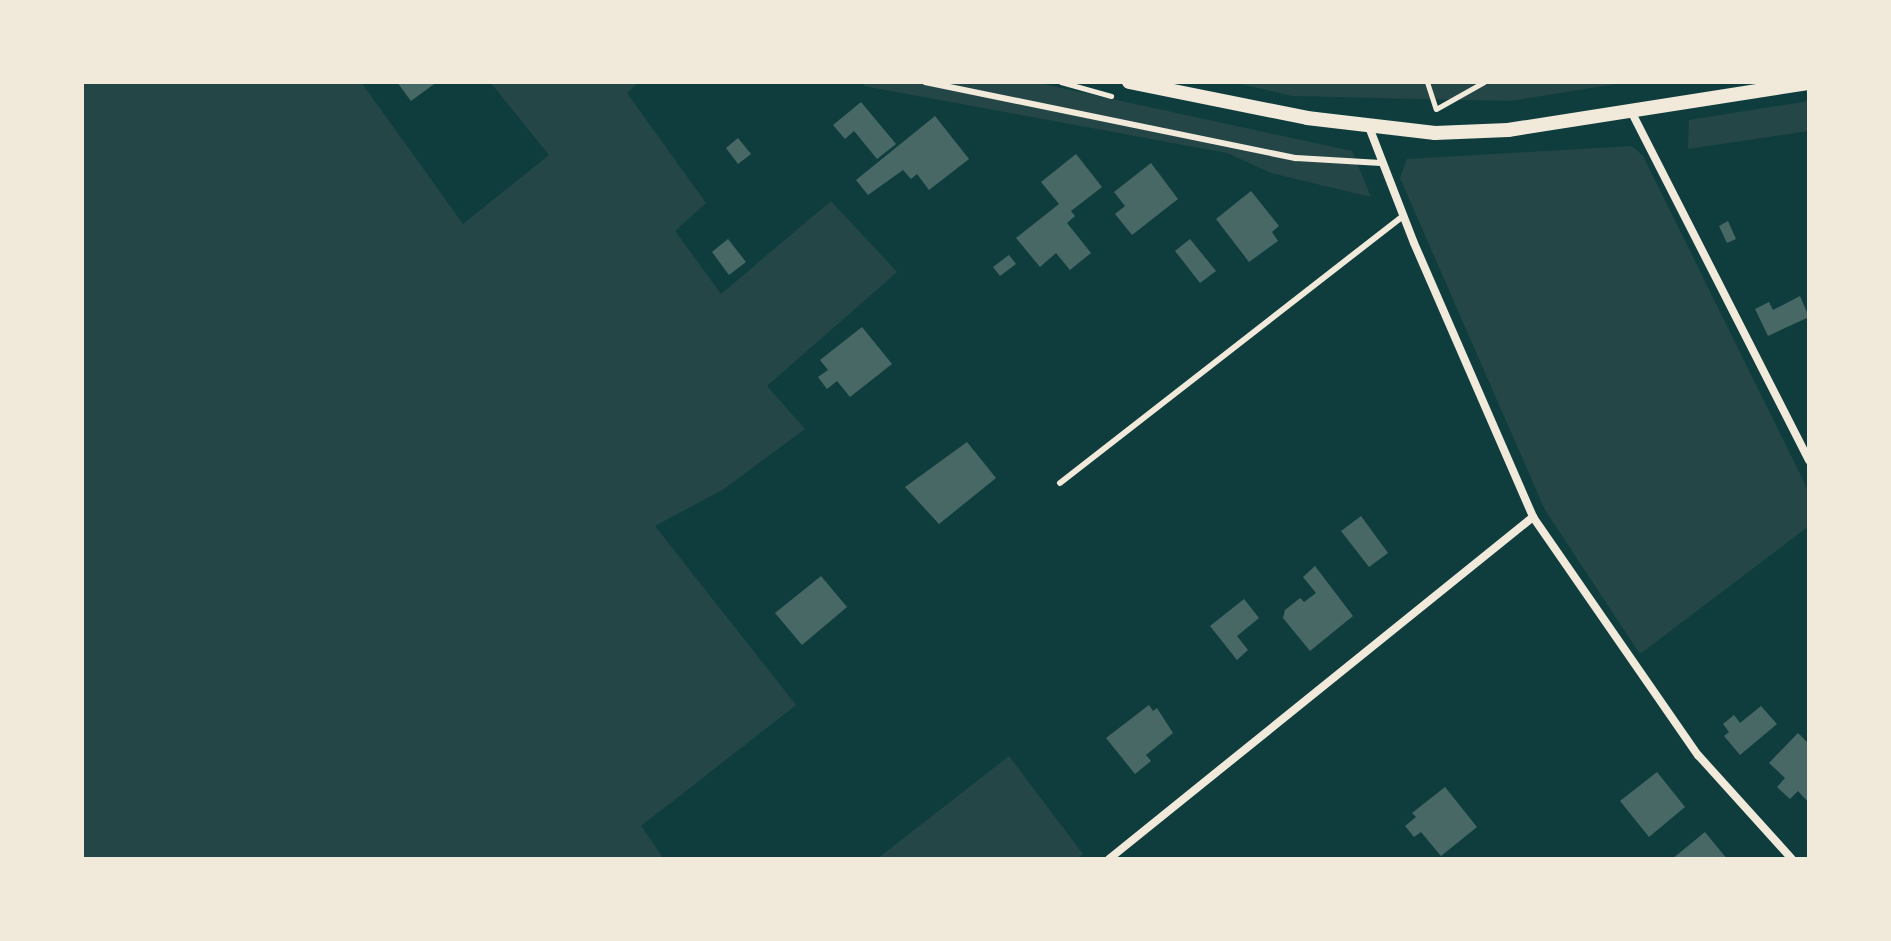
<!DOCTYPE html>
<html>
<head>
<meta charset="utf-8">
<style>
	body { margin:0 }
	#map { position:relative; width:1891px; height:941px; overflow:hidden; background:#0f3d3e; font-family:"IBM Plex Sans",sans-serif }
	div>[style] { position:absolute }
	.green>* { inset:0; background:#244646 }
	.building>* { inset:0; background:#486865 }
	.path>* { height:5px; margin:-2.5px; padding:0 2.5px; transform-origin:2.5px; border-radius:2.5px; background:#f1e9da }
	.service>* { height:6px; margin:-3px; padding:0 3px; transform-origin:3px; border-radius:3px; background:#f1e9da }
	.minor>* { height:8px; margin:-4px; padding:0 4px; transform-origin:4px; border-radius:4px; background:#f1e9da }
	.tertiary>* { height:14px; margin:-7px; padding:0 7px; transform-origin:7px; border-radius:7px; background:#f1e9da }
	span { translate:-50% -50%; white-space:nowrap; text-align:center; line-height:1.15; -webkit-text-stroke:8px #f1e9da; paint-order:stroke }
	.frame { position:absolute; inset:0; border:84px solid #f1e9da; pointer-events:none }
</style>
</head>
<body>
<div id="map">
	<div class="green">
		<div style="clip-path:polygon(82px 82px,361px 82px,463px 224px,549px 155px,490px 82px,639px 82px,627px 93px,706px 203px,675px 231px,721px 294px,831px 201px,897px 272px,767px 386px,805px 429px,724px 489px,655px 526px,796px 705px,641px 826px,664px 859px,82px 859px)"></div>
		<div style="clip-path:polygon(863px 82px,1034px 82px,1352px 151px,1371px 197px,1271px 173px,1227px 153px,864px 86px)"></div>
		<div style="clip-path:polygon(1232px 82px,1629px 82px,1510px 101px,1292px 96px)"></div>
		<div style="clip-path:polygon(1809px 101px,1809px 131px,1688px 149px,1689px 120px)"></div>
		<div style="clip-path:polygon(1632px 146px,1643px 156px,1809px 492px,1809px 526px,1640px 654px,1545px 510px,1400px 178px,1407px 159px)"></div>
		<div style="clip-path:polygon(1009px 756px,1083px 854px,1077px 859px,877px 859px)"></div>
	</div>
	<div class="building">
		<div style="clip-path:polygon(397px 82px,437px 82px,411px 101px)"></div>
		<div style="clip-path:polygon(861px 102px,896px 144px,877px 159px,854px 131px,845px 139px,833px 125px)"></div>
		<div style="clip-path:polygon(935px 116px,969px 159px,929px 190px,917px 174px,911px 179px,903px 170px,868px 195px,856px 180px)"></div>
		<div style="clip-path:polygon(738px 138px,751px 154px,738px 164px,726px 148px)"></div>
		<div style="clip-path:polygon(1076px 154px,1102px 187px,1071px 211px,1075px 216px,1067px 223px,1091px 253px,1070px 270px,1056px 253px,1040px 267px,1016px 238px,1059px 204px,1041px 182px)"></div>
		<div style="clip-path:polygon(1151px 163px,1178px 199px,1132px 235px,1115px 214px,1125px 206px,1114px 192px)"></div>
		<div style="clip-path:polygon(1251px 191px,1279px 226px,1272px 232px,1278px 241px,1249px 262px,1216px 219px)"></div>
		<div style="clip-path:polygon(1728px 221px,1736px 239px,1727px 243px,1719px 226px)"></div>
		<div style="clip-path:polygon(728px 239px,746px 262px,729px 275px,712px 252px)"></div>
		<div style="clip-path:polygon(1190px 239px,1216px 271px,1200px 283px,1175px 251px)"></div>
		<div style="clip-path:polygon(1009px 255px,1016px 264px,1000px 276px,993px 267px)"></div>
		<div style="clip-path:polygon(1800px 296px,1809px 317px,1768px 336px,1755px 309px,1769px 302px,1773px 310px)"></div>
		<div style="clip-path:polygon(862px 327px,892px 364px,850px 397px,837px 381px,827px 389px,818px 377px,828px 370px,820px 360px)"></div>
		<div style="clip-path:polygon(967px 442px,996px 478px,939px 524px,905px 487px)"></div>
		<div style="clip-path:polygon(1361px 516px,1388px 553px,1369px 567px,1341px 531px)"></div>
		<div style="clip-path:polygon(1315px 566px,1353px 616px,1310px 651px,1283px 618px,1285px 610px,1300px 598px,1304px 602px,1316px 593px,1303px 577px)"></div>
		<div style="clip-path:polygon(821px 576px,847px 607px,802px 645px,775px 613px)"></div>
		<div style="clip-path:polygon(1244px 599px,1259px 618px,1237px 636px,1248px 650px,1237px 660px,1210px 626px)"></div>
		<div style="clip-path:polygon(1149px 705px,1153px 711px,1157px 708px,1173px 733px,1146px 755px,1151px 761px,1135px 774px,1106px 738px)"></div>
		<div style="clip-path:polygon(1761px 706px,1777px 724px,1740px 755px,1724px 736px,1729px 732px,1723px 724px,1734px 715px,1740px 723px)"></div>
		<div style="clip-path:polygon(1798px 733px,1809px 744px,1809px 803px,1798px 791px,1790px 799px,1777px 787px,1785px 778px,1769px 763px)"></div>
		<div style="clip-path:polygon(1657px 772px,1685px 807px,1649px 837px,1620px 801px)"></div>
		<div style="clip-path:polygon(1445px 787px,1477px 827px,1441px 856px,1421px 832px,1414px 837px,1405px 826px,1416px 817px,1412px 813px)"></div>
		<div style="clip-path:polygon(1705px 832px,1727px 859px,1672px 859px)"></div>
	</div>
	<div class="path">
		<div style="left:1061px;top:82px;width:52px;rotate:15.6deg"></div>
		<div style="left:1427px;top:82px;width:28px;rotate:72deg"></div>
		<div style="left:1436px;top:109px;width:55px;rotate:-29.4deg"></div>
	</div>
	<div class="service">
		<div style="left:925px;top:82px;width:379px;rotate:11.6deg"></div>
		<div style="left:1296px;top:158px;width:85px;rotate:3.4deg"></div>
		<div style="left:1060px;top:483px;width:435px;rotate:-37.9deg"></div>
	</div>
	<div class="minor">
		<div style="left:1632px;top:113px;width:390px;rotate:63deg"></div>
		<div style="left:1369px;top:127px;width:124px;rotate:68.8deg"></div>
		<div style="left:1414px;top:243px;width:299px;rotate:66.5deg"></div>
		<div style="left:1533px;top:517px;width:290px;rotate:55.3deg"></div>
		<div style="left:1698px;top:755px;width:140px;rotate:47.9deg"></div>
		<div style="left:1109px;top:859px;width:545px;rotate:-38.89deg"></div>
	</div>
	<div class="tertiary">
		<div style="left:1129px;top:82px;width:182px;rotate:11.4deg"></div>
		<div style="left:1307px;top:118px;width:129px;rotate:6.7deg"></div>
		<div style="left:1435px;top:133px;width:73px;rotate:-2.4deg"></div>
		<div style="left:1508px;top:130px;width:305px;rotate:-8.9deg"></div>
	</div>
	<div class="frame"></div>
</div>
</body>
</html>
